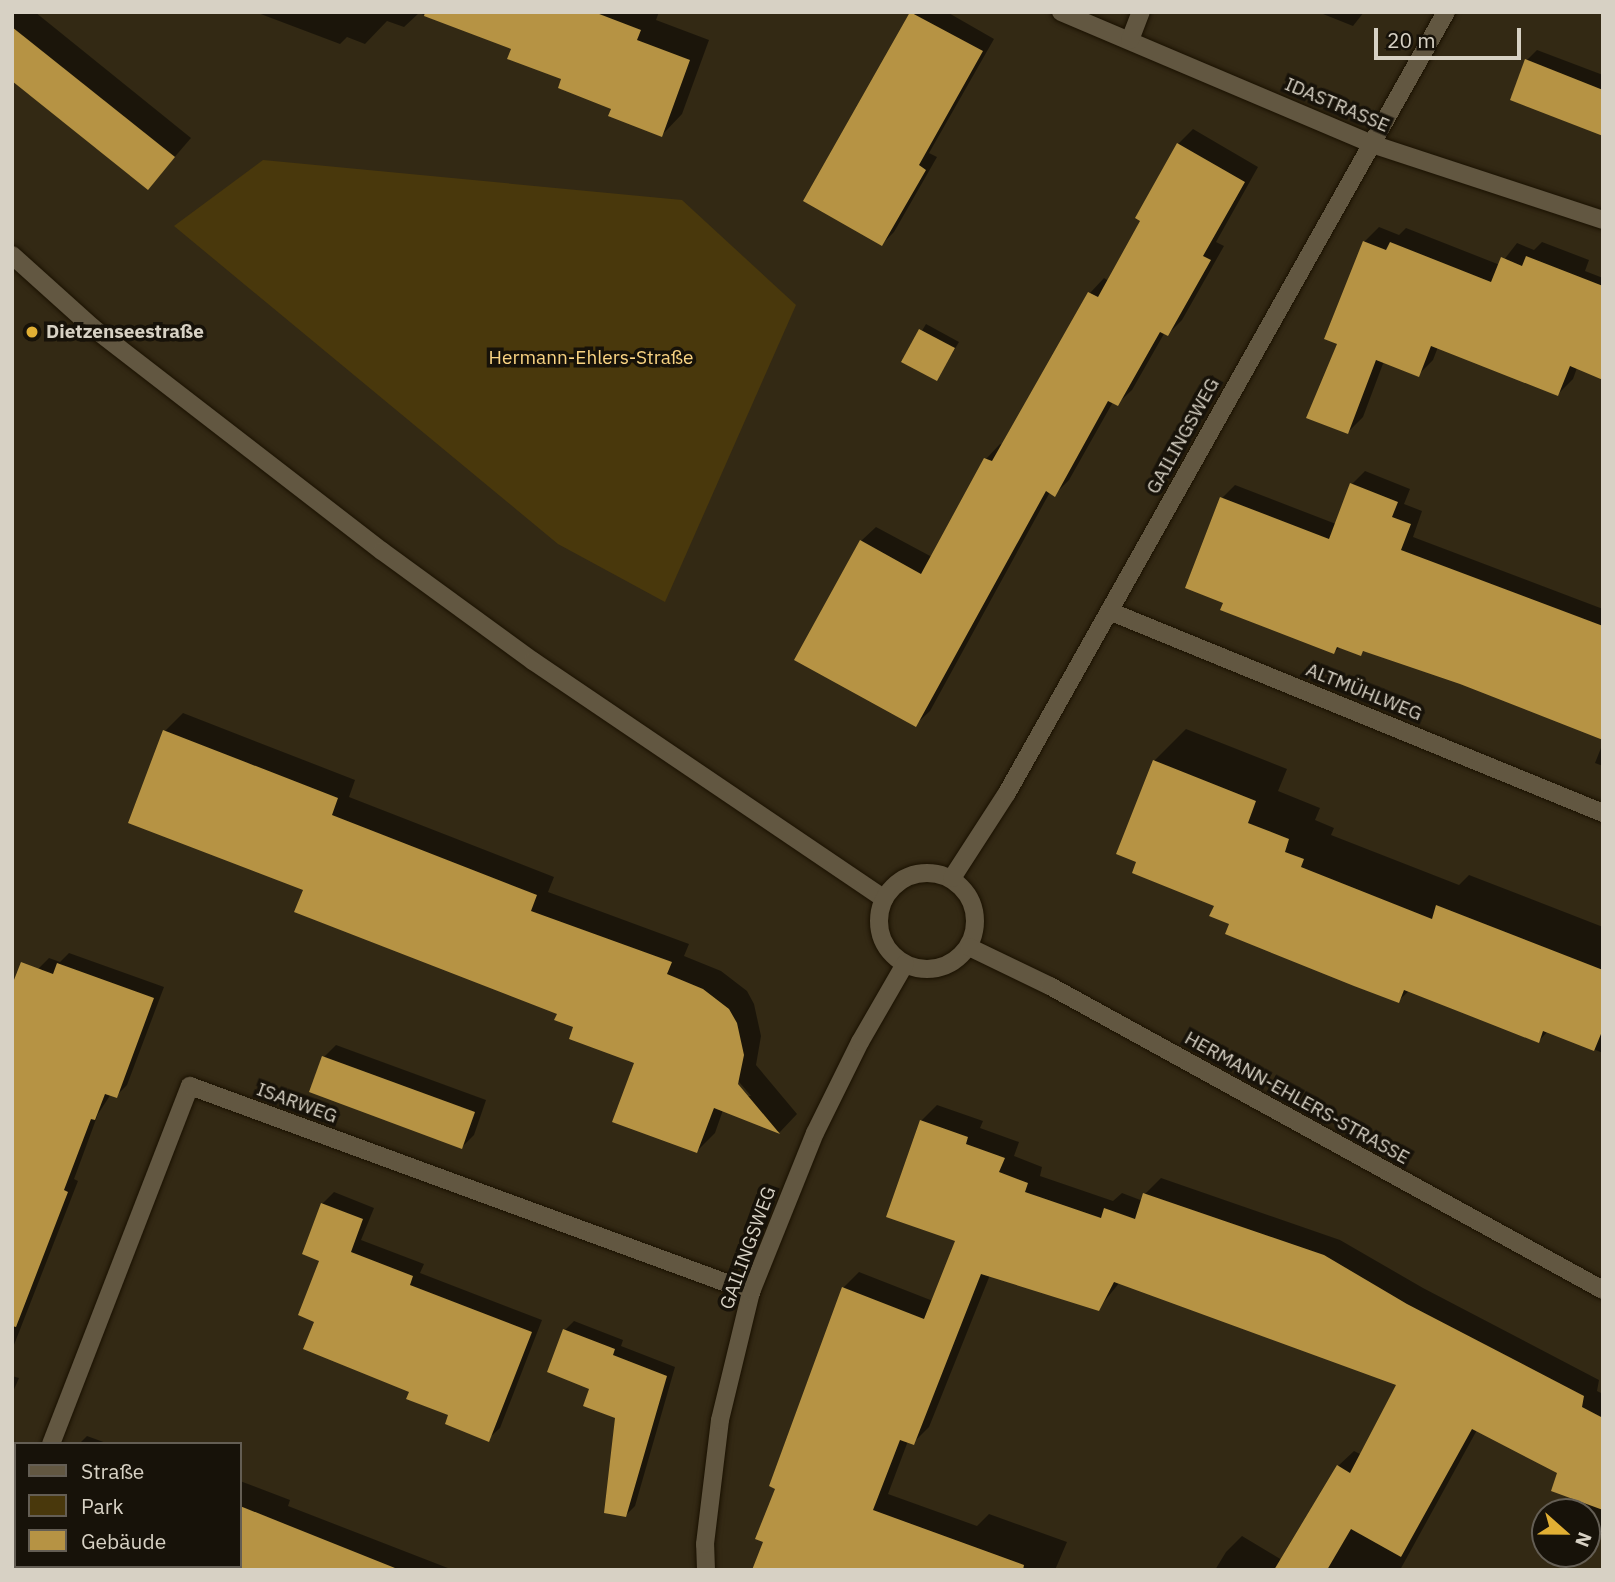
<!DOCTYPE html>
<html>
<head>
<meta charset="utf-8">
<style>
	body { margin:0 }
	#map { position:relative; width:1615px; height:1582px; overflow:hidden; background:#332914; font-family:"IBM Plex Sans",sans-serif }
	div>[style] { position:absolute }
	.green>* { inset:0; background:#49380c }
	.shadow>* { inset:0; background:#0007 }
	.building>* { inset:0; background:#b69344 }
	.roads { filter:drop-shadow(0 0 2px #1a1100) drop-shadow(0 0 2px #1a1100) }
	.street>* { height:18px; margin:-9px; padding:0 9px; transform-origin:9px; border-radius:9px; background:#625741 }
	.street>.ring { margin:-9px; padding:0; box-sizing:content-box; background:none; border:18px solid #625741; border-radius:50% }
	.dots>* { width:19px; height:19px; translate:-50% -50%; box-sizing:border-box; border:4px solid #171209; border-radius:50% }
	span { translate:-50% -50%; white-space:nowrap; text-align:center; line-height:1.15; -webkit-text-stroke:7px #171209; paint-order:stroke }
	.street-label { font-size:19px; color:#d7d1c4 }
	.poi-label { font-size:19px; color:#d7d1c4; font-weight:700 }
	.left { translate:0 -50%; text-align:left }
	.park-label { font-size:19px; color:#fad483 }
	.frame { position:absolute; inset:0; border:14px solid #d7d1c4; pointer-events:none }
	.legend { position:absolute; left:14px; top:1442px; width:228px; height:126px; box-sizing:border-box; background:#171209; border:2px solid #645e54; margin:0; padding:9px 12px; list-style:none; font-size:21px; color:#d7d1c4 }
	.legend li { display:flex; align-items:center; gap:14px; height:35px }
	.legend b { width:35px; border:2px solid #645e54 }
	.north { position:absolute; left:1531px; top:1498px; width:70px; height:70px; box-sizing:border-box; background:#171209; border:2px solid #645e54; border-radius:50%; rotate:111deg; font-size:19px; font-weight:700; line-height:28px; text-align:center; color:#d7d1c4 }
	.north::after { content:''; display:block; margin:auto; width:24px; height:32px; background:#e1af34; clip-path:polygon(50% 0,100% 100%,50% 72%,0 100%) }
	.scale { position:absolute; left:1374px; top:28px; width:147px; height:32px; box-sizing:border-box; border:4px solid #d7d1c4; border-top:0; padding-left:9px; font-size:21px; line-height:24px; white-space:nowrap; color:#d7d1c4; -webkit-text-stroke:5px #171209; paint-order:stroke }
</style>
</head>
<body>
<div id="map">
	<div class="green">
		<div style="clip-path:polygon(263px 160px,682px 200px,796px 305px,665px 602px,558px 544px,174px 226px)"></div>
	</div>
	<div class="shadow">
		<div style="clip-path:polygon(12px 12px,35px 12px,191px 138px,148px 188px,12px 79px)"></div>
		<div style="clip-path:polygon(659px 12px,656px 20px,709px 40px,682px 114px,662px 135px,513px 48px,419px 13px,404px 27px,387px 21px,365px 44px,347px 37px,340px 44px,258px 13px)"></div>
		<div style="clip-path:polygon(912px 12px,947px 12px,994px 39px,929px 153px,937px 157px,894px 232px,882px 244px,805px 200px)"></div>
		<div style="clip-path:polygon(1318px 12px,1364px 12px,1353px 26px)"></div>
		<div style="clip-path:polygon(1537px 50px,1603px 75px,1603px 134px,1527px 60px)"></div>
		<div style="clip-path:polygon(1193px 129px,1258px 167px,1216px 242px,1224px 246px,1182px 320px,1168px 334px,1165px 332px,1132px 390px,1117px 404px,1113px 402px,1069px 480px,1055px 494px,1050px 492px,930px 711px,915px 725px,861px 541px,876px 527px,932px 557px,986px 459px,1000px 444px,1003px 445px,1090px 293px,1104px 278px,1109px 281px,1142px 220px,1178px 144px)"></div>
		<div style="clip-path:polygon(1379px 227px,1399px 235px,1406px 228px,1500px 265px,1517px 243px,1534px 250px,1542px 242px,1589px 260px,1585px 271px,1603px 278px,1603px 378px,1577px 368px,1573px 379px,1558px 394px,1438px 347px,1433px 360px,1418px 375px,1384px 361px,1363px 417px,1348px 432px,1339px 343px,1364px 242px)"></div>
		<div style="clip-path:polygon(926px 324px,959px 342px,937px 379px,904px 361px)"></div>
		<div style="clip-path:polygon(1365px 471px,1410px 489px,1404px 504px,1422px 511px,1413px 537px,1603px 609px,1603px 738px,1461px 683px,1365px 650px,1360px 654px,1340px 647px,1334px 652px,1225px 602px,1222px 498px,1235px 485px,1336px 524px,1352px 484px)"></div>
		<div style="clip-path:polygon(evenodd,183px 713px,355px 780px,349px 797px,554px 877px,548px 892px,689px 944px,684px 956px,721px 971px,747px 991px,754px 1004px,761px 1036px,756px 1065px,797px 1114px,780px 1132px,723px 1110px,715px 1133px,697px 1151px,636px 1062px,559px 1013px,305px 889px,165px 731px,183px 713px,734px 1076px,751px 1096px,746px 1096px,731px 1078px,734px 1076px)"></div>
		<div style="clip-path:polygon(1186px 729px,1287px 769px,1278px 791px,1320px 808px,1315px 820px,1334px 828px,1331px 835px,1459px 885px,1469px 875px,1603px 927px,1603px 1053px,1548px 1031px,1539px 1041px,1409px 991px,1398px 1001px,1231px 923px,1216px 905px,1138px 861px,1118px 853px,1155px 760px)"></div>
		<div style="clip-path:polygon(1603px 743px,1603px 766px,1595px 763px)"></div>
		<div style="clip-path:polygon(69px 953px,164px 987px,127px 1085px,116px 1096px,111px 1094px,98px 1114px,74px 1179px,78px 1181px,12px 1350px,12px 1038px,38px 969px,49px 958px,60px 962px)"></div>
		<div style="clip-path:polygon(336px 1045px,486px 1100px,474px 1135px,462px 1147px,324px 1057px)"></div>
		<div style="clip-path:polygon(937px 1105px,983px 1121px,980px 1128px,1019px 1142px,1014px 1156px,1042px 1167px,1040px 1176px,1113px 1201px,1122px 1193px,1143px 1201px,1145px 1194px,1161px 1178px,1340px 1240px,1423px 1288px,1599px 1380px,1597px 1391px,1603px 1394px,1603px 1537px,1592px 1533px,1596px 1521px,1587px 1517px,1587px 1512px,1579px 1512px,1583px 1501px,1560px 1472px,1477px 1430px,1400px 1570px,1215px 1570px,1226px 1552px,1242px 1536px,1282px 1560px,1338px 1466px,1354px 1451px,1362px 1455px,1399px 1385px,1120px 1282px,1098px 1309px,990px 1275px,929px 1427px,913px 1443px,908px 1441px,888px 1494px,977px 1526px,989px 1514px,1067px 1542px,1055px 1570px,754px 1570px,765px 1541px,777px 1488px,843px 1288px,859px 1272px,933px 1301px,957px 1240px,921px 1121px)"></div>
		<div style="clip-path:polygon(334px 1192px,374px 1208px,361px 1240px,424px 1264px,420px 1273px,542px 1320px,500px 1428px,488px 1439px,411px 1391px,316px 1321px,322px 1204px)"></div>
		<div style="clip-path:polygon(574px 1321px,623px 1340px,621px 1346px,675px 1367px,635px 1506px,626px 1515px,616px 1417px,592px 1388px,549px 1371px,565px 1330px)"></div>
		<div style="clip-path:polygon(12px 1376px,19px 1378px,12px 1394px)"></div>
		<div style="clip-path:polygon(87px 1436px,109px 1444px,79px 1444px)"></div>
		<div style="clip-path:polygon(240px 1481px,290px 1500px,288px 1506px,453px 1570px,87px 1570px,78px 1566px,240px 1566px)"></div>
	</div>
	<div class="building">
		<div style="clip-path:polygon(425px 12px,594px 12px,641px 30px,637px 40px,690px 60px,662px 137px,608px 116px,611px 109px,558px 88px,561px 79px,507px 59px,511px 49px,424px 16px)"></div>
		<div style="clip-path:polygon(910px 12px,983px 51px,919px 165px,926px 170px,882px 246px,803px 201px)"></div>
		<div style="clip-path:polygon(12px 27px,175px 157px,148px 190px,12px 81px)"></div>
		<div style="clip-path:polygon(1525px 59px,1603px 90px,1603px 136px,1510px 100px)"></div>
		<div style="clip-path:polygon(1177px 143px,1245px 182px,1203px 256px,1211px 260px,1168px 336px,1160px 332px,1118px 406px,1108px 401px,1055px 497px,1046px 491px,916px 727px,794px 660px,860px 540px,921px 574px,984px 458px,992px 461px,1088px 292px,1098px 297px,1140px 221px,1135px 218px)"></div>
		<div style="clip-path:polygon(1363px 241px,1386px 250px,1390px 242px,1491px 282px,1501px 257px,1522px 266px,1526px 256px,1603px 286px,1603px 380px,1570px 366px,1558px 396px,1431px 346px,1419px 377px,1376px 360px,1348px 434px,1306px 418px,1337px 344px,1324px 339px)"></div>
		<div style="clip-path:polygon(919px 329px,955px 348px,937px 381px,901px 362px)"></div>
		<div style="clip-path:polygon(1350px 483px,1398px 502px,1392px 517px,1411px 524px,1401px 550px,1603px 626px,1603px 740px,1460px 684px,1363px 651px,1361px 656px,1337px 647px,1334px 654px,1220px 610px,1223px 603px,1185px 588px,1220px 497px,1329px 539px)"></div>
		<div style="clip-path:polygon(163px 730px,338px 798px,332px 815px,537px 895px,531px 911px,672px 962px,667px 974px,703px 989px,729px 1009px,737px 1023px,744px 1055px,738px 1084px,780px 1134px,714px 1108px,697px 1153px,612px 1122px,634px 1063px,569px 1039px,573px 1027px,554px 1020px,557px 1014px,294px 912px,303px 890px,128px 823px)"></div>
		<div style="clip-path:polygon(1153px 760px,1256px 801px,1248px 823px,1289px 839px,1285px 852px,1304px 859px,1301px 867px,1432px 919px,1436px 905px,1603px 970px,1603px 1029px,1594px 1051px,1543px 1031px,1539px 1043px,1404px 990px,1399px 1003px,1354px 986px,1225px 934px,1229px 924px,1209px 916px,1214px 906px,1132px 873px,1136px 862px,1116px 854px)"></div>
		<div style="clip-path:polygon(21px 962px,53px 974px,57px 963px,154px 998px,117px 1098px,105px 1094px,95px 1120px,91px 1119px,64px 1190px,68px 1192px,16px 1327px,12px 1326px,12px 985px)"></div>
		<div style="clip-path:polygon(322px 1056px,475px 1112px,462px 1149px,309px 1092px)"></div>
		<div style="clip-path:polygon(920px 1120px,968px 1137px,966px 1144px,1005px 1158px,999px 1172px,1028px 1183px,1025px 1192px,1101px 1218px,1104px 1208px,1135px 1219px,1143px 1193px,1324px 1255px,1407px 1304px,1584px 1396px,1582px 1407px,1603px 1418px,1603px 1510px,1551px 1491px,1557px 1473px,1472px 1429px,1401px 1557px,1351px 1529px,1327px 1570px,1274px 1570px,1337px 1465px,1350px 1473px,1396px 1385px,1114px 1282px,1099px 1311px,981px 1274px,914px 1445px,900px 1440px,873px 1510px,1024px 1565px,1023px 1570px,752px 1570px,763px 1542px,755px 1539px,775px 1489px,769px 1486px,842px 1287px,924px 1319px,955px 1241px,886px 1217px)"></div>
		<div style="clip-path:polygon(321px 1203px,363px 1219px,351px 1252px,413px 1276px,410px 1285px,532px 1332px,489px 1442px,445px 1424px,448px 1415px,406px 1399px,409px 1392px,303px 1349px,314px 1322px,298px 1315px,319px 1261px,302px 1254px)"></div>
		<div style="clip-path:polygon(563px 1329px,615px 1349px,613px 1355px,667px 1376px,626px 1517px,604px 1513px,615px 1418px,583px 1406px,589px 1389px,547px 1372px)"></div>
		<div style="clip-path:polygon(240px 1506px,395px 1568px,394px 1570px,240px 1570px)"></div>
	</div>
	<div class="roads">
		<div class="street">
			<div style="left:1061px;top:12px;width:338px;rotate:23deg"></div>
			<div style="left:1372px;top:144px;width:243px;rotate:18.2deg"></div>
			<div style="left:1130px;top:40px;width:30px;rotate:-69deg"></div>
			<div style="left:12px;top:255px;width:108px;rotate:42deg"></div>
			<div style="left:92px;top:327px;width:366px;rotate:37.7deg"></div>
			<div style="left:382px;top:551px;width:187px;rotate:36.1deg"></div>
			<div style="left:533px;top:661px;width:424px;rotate:34.1deg"></div>
			<div style="left:1109px;top:611px;width:534px;rotate:22.24deg"></div>
			<div class="ring" style="left:879px;top:873px;width:78px;height:78px"></div>
			<div style="left:952px;top:878px;width:101px;rotate:-57.1deg"></div>
			<div style="left:1007px;top:793px;width:896px;rotate:-60.66deg"></div>
			<div style="left:969px;top:947px;width:90px;rotate:25.7deg"></div>
			<div style="left:1050px;top:986px;width:631px;rotate:28.8deg"></div>
			<div style="left:51px;top:1444px;width:384px;rotate:-68.8deg"></div>
			<div style="left:190px;top:1086px;width:598px;rotate:20.16deg"></div>
			<div style="left:12px;top:1543px;width:10px;rotate:-66deg"></div>
			<div style="left:706px;top:1570px;width:26px;rotate:-92deg"></div>
			<div style="left:705px;top:1544px;width:125px;rotate:-83.1deg"></div>
			<div style="left:720px;top:1420px;width:132px;rotate:-76.4deg"></div>
			<div style="left:751px;top:1292px;width:171px;rotate:-68.1deg"></div>
			<div style="left:815px;top:1133px;width:102px;rotate:-63.7deg"></div>
			<div style="left:860px;top:1042px;width:90px;rotate:-60deg"></div>
		</div>
	</div>
	<div class="dots">
		<div style="left:32px;top:332px;background:#e1af34"></div>
	</div>
	<div class="street-label">
		<span style="left:1337px;top:105px;rotate:23deg">IDASTRASSE</span>
		<span style="left:1183px;top:436px;rotate:-61deg">GAILINGSWEG</span>
		<span style="left:1364px;top:692px;rotate:22deg">ALTMÜHLWEG</span>
		<span style="left:1297px;top:1098px;rotate:29deg">HERMANN-EHLERS-STRASSE</span>
		<span style="left:297px;top:1103px;rotate:20deg">ISARWEG</span>
		<span style="left:748px;top:1248px;rotate:-70deg">GAILINGSWEG</span>
	</div>
	<div class="poi-label">
		<span class="left" style="left:46px;top:332px">Dietzenseestraße</span>
	</div>
	<div class="park-label">
		<span style="left:591px;top:358px">Hermann-Ehlers-Straße</span>
	</div>
	<div class="frame"></div>
	<ul class="legend">
	<li><b style="height:9px;background:#625741"></b>Straße</li>
	<li><b style="height:19px;background:#49380c"></b>Park</li>
	<li><b style="height:19px;background:#b69344"></b>Gebäude</li>
	</ul>
	<div class="north">N</div>
	<div class="scale">20 m</div>
</div>
</body>
</html>
